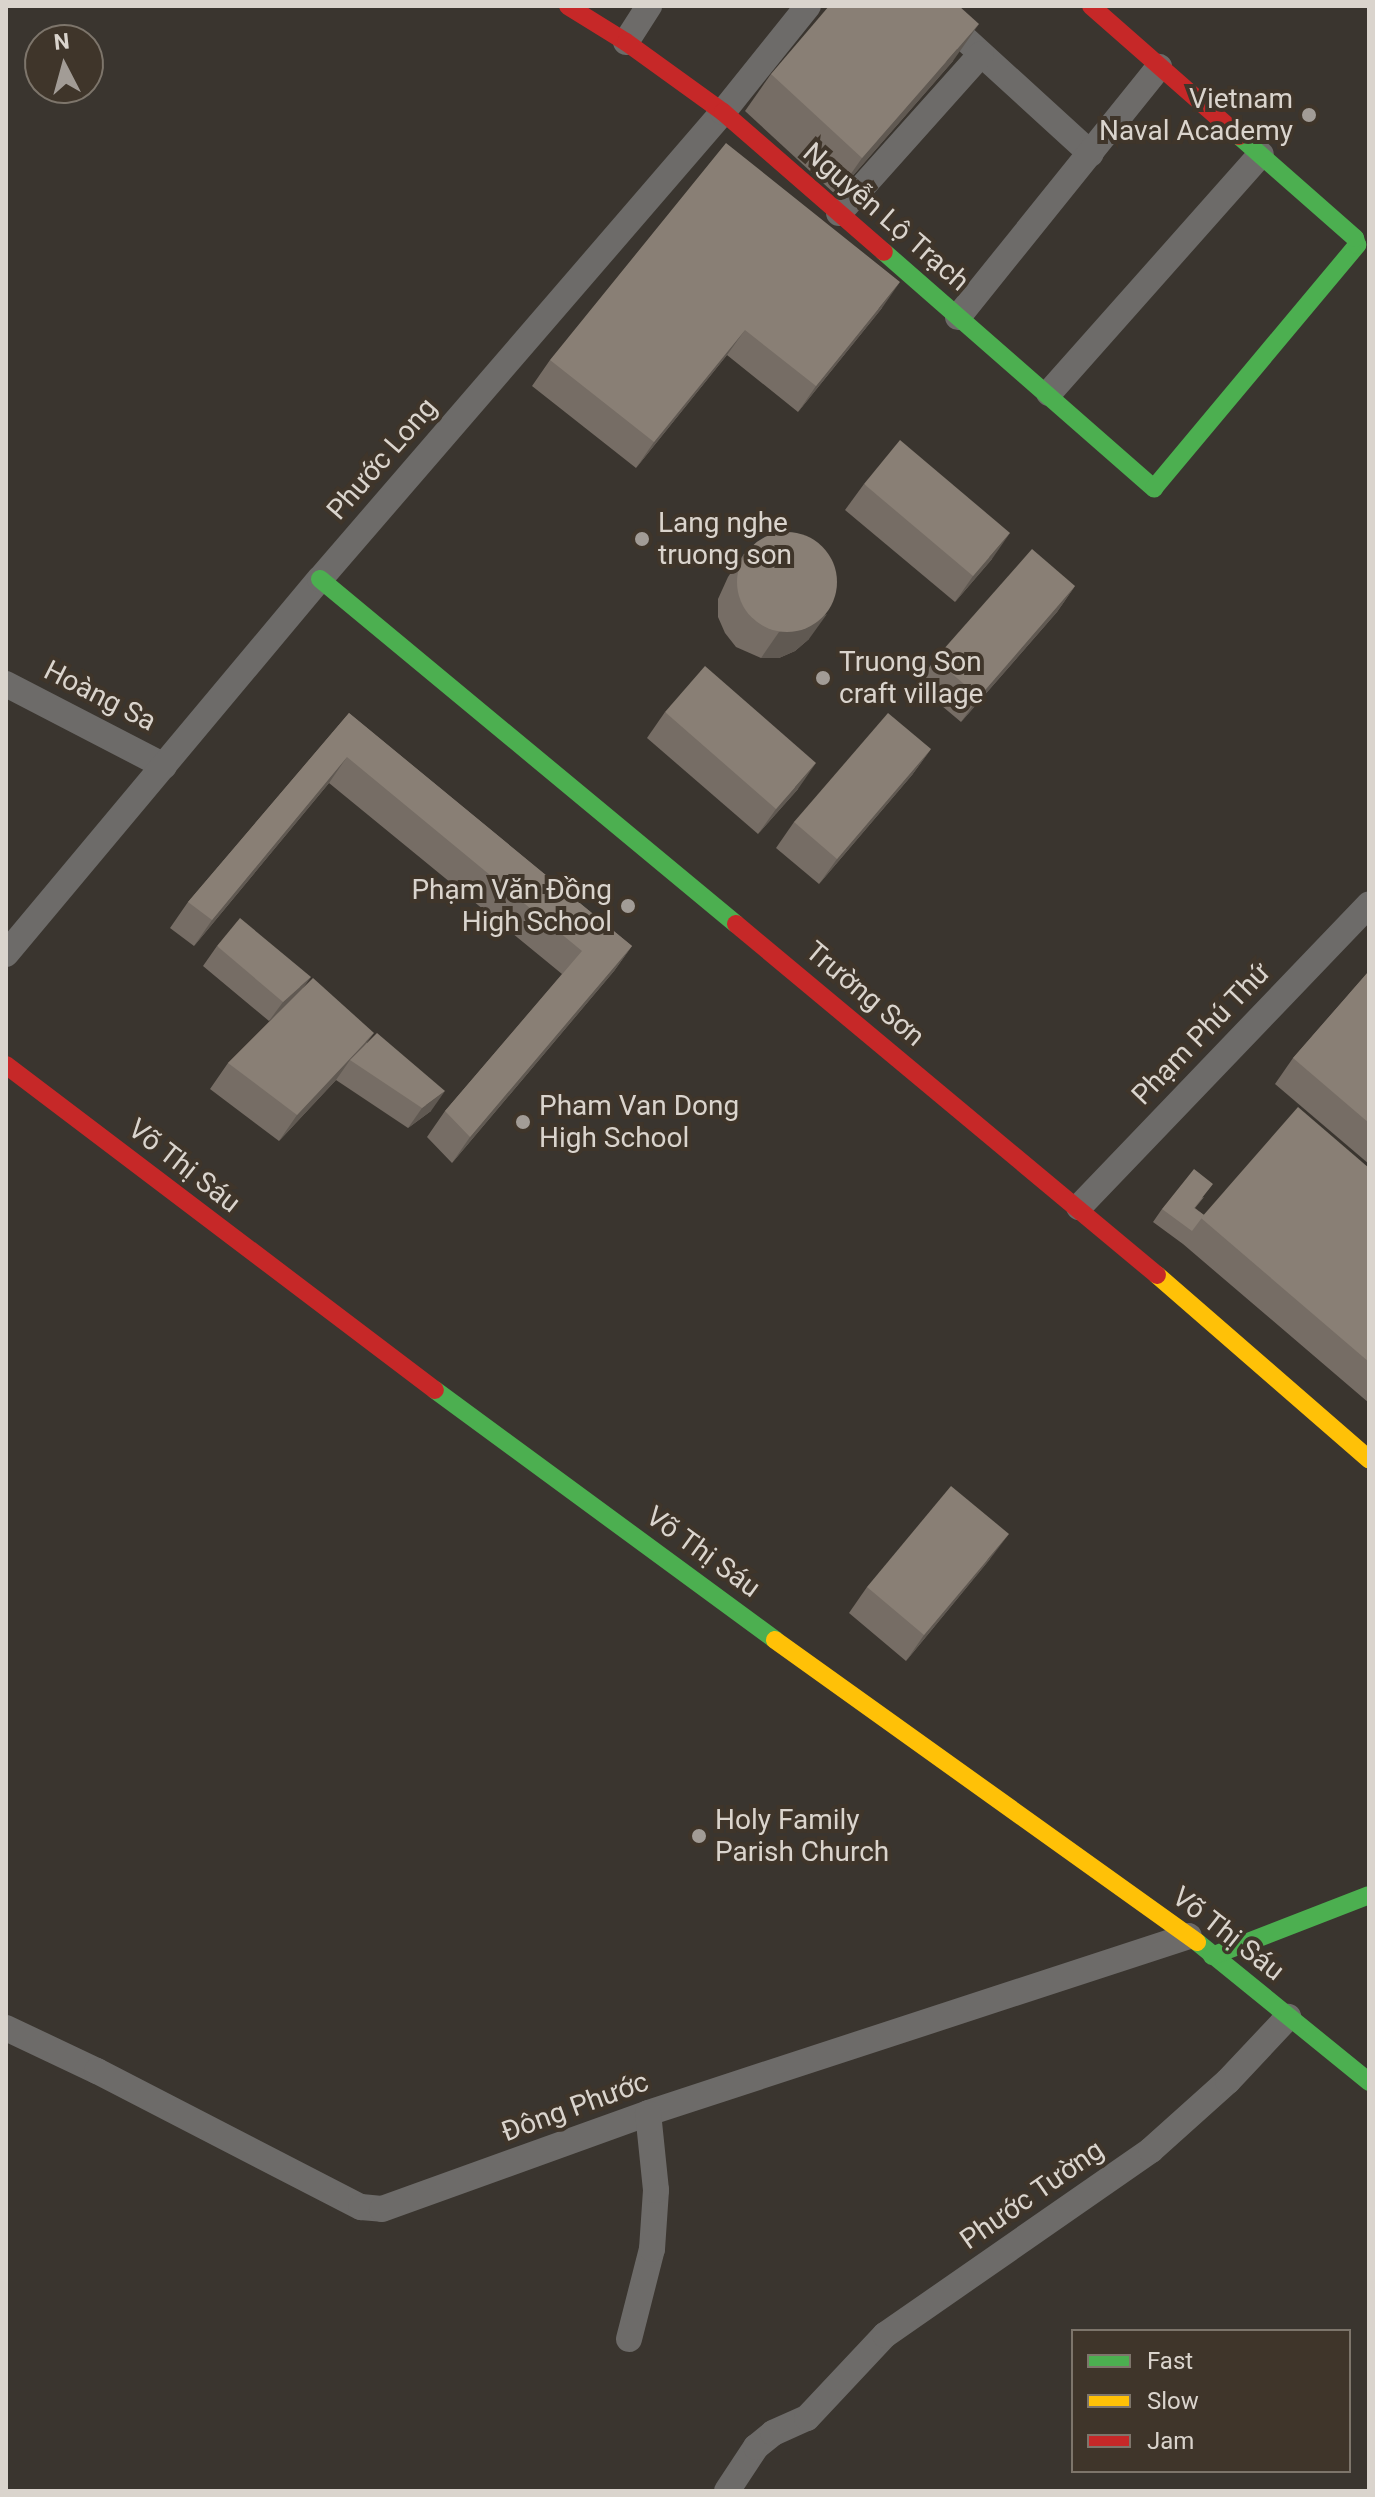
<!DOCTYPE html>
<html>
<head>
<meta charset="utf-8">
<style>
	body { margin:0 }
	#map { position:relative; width:1375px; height:2497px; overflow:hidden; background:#3a352f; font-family:Roboto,sans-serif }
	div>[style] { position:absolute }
	.street>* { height:26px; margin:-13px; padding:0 13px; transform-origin:13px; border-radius:13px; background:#6d6b69 }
	.fast>* { height:18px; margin:-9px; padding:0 9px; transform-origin:9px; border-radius:9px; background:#4caf50 }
	.slow>* { height:18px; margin:-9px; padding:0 9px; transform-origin:9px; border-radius:9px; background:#ffc107 }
	.jam>* { height:18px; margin:-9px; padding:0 9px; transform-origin:9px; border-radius:9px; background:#c62828 }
	.wall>* { inset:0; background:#766d65 }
	.shaded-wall>* { inset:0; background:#605952 }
	.building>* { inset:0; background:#897f75 }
	.round { border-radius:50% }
	.dots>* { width:22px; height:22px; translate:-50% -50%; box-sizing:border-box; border:4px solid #3f352a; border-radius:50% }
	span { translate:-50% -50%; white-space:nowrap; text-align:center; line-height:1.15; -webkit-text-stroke:8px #3f352a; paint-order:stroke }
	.poi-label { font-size:28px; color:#dad4cd }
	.right { translate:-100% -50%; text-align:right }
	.left { translate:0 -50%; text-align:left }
	.street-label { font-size:28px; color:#dad4cd }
	.frame { position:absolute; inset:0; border:8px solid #dad4cd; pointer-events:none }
	.legend { position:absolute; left:1071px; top:2329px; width:280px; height:144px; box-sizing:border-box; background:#3f352a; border:2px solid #7d756b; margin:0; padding:10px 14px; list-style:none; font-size:24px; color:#dad4cd }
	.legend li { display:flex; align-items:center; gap:16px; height:40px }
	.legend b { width:40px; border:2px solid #7d756b }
	.north { position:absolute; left:24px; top:24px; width:80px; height:80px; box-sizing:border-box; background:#3f352a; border:2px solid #7d756b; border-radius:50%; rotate:354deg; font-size:22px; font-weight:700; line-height:32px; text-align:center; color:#dad4cd }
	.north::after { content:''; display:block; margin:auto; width:28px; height:36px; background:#a29c96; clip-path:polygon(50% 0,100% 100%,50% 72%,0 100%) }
</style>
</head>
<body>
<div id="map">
	<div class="street">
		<div style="left:929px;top:6px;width:219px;rotate:42.4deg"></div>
		<div style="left:626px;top:42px;width:43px;rotate:-57.4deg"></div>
		<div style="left:839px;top:213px;width:213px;rotate:-48.2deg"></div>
		<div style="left:958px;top:317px;width:321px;rotate:-51.2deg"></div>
		<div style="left:1049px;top:393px;width:319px;rotate:-48.4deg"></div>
		<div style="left:6px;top:684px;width:178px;rotate:27.4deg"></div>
		<div style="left:6px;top:954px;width:489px;rotate:-50.1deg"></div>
		<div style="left:320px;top:579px;width:617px;rotate:-49.21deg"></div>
		<div style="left:723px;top:112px;width:136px;rotate:-51.3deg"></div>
		<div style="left:1079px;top:1207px;width:419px;rotate:-46.2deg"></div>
		<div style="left:6px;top:2028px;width:101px;rotate:25.3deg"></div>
		<div style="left:97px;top:2071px;width:297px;rotate:27.3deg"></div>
		<div style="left:361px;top:2207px;width:21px;rotate:5deg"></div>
		<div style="left:382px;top:2209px;width:283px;rotate:-19.8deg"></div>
		<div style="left:648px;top:2113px;width:569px;rotate:-18.12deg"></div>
		<div style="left:629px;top:2339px;width:93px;rotate:-75.7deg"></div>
		<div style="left:652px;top:2249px;width:59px;rotate:-86.1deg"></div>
		<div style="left:656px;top:2190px;width:77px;rotate:-95.9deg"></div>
		<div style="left:727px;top:2491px;width:53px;rotate:-56.6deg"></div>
		<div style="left:756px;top:2447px;width:22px;rotate:-39deg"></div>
		<div style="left:773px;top:2433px;width:37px;rotate:-24deg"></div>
		<div style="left:807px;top:2418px;width:114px;rotate:-46.8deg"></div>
		<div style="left:885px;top:2335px;width:324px;rotate:-34.8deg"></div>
		<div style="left:1151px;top:2150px;width:103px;rotate:-41.9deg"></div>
		<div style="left:1228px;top:2081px;width:88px;rotate:-46.8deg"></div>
	</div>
	<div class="fast">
		<div style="left:884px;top:252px;width:359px;rotate:41.2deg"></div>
		<div style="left:1154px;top:488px;width:317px;rotate:-50.1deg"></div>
		<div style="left:1357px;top:245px;width:7px;rotate:-106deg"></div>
		<div style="left:1355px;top:238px;width:154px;rotate:-138.7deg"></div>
		<div style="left:320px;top:579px;width:540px;rotate:39.67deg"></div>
		<div style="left:435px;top:1390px;width:422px;rotate:36.3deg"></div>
		<div style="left:1197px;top:1942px;width:222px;rotate:39.1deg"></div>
		<div style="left:1212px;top:1956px;width:168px;rotate:-21.2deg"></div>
	</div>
	<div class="slow">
		<div style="left:1157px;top:1275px;width:281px;rotate:41deg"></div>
		<div style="left:775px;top:1640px;width:519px;rotate:35.59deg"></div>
	</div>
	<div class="jam">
		<div style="left:568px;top:6px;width:68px;rotate:31.8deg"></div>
		<div style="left:626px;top:42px;width:120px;rotate:35.8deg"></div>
		<div style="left:723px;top:112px;width:213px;rotate:41deg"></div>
		<div style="left:1091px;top:6px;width:197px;rotate:41.3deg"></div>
		<div style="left:736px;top:924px;width:548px;rotate:39.82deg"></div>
		<div style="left:6px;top:1065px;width:538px;rotate:37.15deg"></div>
	</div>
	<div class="wall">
		<div style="clip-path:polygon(953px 61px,836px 195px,745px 111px,771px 74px)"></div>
		<div style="clip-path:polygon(882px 308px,798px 412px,727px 355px,636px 468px,532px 386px,550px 360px)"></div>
		<div style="clip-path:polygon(864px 484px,992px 559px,955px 602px,845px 510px)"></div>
		<div style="clip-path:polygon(746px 551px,809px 639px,795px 651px,779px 658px,761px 658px,736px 647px,725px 633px,718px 617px,718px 599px,728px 577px)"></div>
		<div style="clip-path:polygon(1075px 586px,1057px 612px,961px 722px,917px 685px,935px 659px)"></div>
		<div style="clip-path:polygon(665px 712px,798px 789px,758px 834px,647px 738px)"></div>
		<div style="clip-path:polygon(349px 713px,632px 946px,614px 971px,452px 1163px,427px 1137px,445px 1111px,562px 974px,329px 783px,194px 946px,170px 928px,188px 902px)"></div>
		<div style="clip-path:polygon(931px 749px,912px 775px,819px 884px,776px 848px,794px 822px)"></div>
		<div style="clip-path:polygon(217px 946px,303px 988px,367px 1043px,431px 1111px,408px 1128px,336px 1080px,279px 1141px,210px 1089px,228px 1063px,277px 1014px,269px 1021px,203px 966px)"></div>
		<div style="clip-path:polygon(1369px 971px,1369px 1164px,1275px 1084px,1293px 1058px)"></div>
		<div style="clip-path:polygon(1369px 1168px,1369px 1403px,1183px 1244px,1153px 1222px,1162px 1209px,1204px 1197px,1195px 1208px,1204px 1215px)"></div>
		<div style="clip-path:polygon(990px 1559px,906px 1661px,849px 1613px,867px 1587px)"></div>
	</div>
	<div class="shaded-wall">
		<div style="clip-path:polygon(979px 24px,953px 61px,836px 195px,862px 158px)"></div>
		<div style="clip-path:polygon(900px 282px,882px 308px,798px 412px,816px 386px)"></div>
		<div style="clip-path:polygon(745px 330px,727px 355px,636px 468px,654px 442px)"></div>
		<div style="clip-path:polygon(1010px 533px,992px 559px,955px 602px,973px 576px)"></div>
		<div style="clip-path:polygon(1075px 586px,1057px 612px,961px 722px,979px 697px)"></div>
		<div style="clip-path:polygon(827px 614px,809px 639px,795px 651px,779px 658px,761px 658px,779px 632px)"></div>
		<div style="clip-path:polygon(931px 749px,912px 775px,819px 884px,837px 859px)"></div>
		<div style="clip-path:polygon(347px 757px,329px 783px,194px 946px,212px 920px)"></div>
		<div style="clip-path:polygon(816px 763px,798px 789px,758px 834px,776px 809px)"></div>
		<div style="clip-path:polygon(632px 946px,614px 971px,452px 1163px,470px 1137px)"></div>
		<div style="clip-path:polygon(311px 977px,297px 997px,269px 1021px,283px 1002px)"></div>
		<div style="clip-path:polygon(374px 1033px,355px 1059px,350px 1060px,336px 1080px,279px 1141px,297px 1115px)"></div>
		<div style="clip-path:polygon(445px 1091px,431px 1111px,408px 1128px,422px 1108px)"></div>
		<div style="clip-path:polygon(1009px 1534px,990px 1559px,906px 1661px,924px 1635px)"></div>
	</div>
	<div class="building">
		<div style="clip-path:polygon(829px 6px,959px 6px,979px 24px,862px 158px,771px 74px)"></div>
		<div style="clip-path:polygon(726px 143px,900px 282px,816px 386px,745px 330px,654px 442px,550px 360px)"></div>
		<div style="clip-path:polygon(900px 440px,1010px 533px,973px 576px,864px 484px)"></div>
		<div class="round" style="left:737px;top:532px;width:100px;height:100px"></div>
		<div style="clip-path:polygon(1032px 549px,1075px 586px,979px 697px,935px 659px)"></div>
		<div style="clip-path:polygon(705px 666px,816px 763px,776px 809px,665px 712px)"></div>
		<div style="clip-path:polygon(349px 713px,632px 946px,470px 1137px,445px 1111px,582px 951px,347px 757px,212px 920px,188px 902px)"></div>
		<div style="clip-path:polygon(888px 713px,931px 749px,837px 859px,794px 822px)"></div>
		<div style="clip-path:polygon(240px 918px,311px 977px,283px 1002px,217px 946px)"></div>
		<div style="clip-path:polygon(1369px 971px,1369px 1123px,1293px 1058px)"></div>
		<div style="clip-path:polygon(313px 978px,374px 1033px,297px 1115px,228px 1063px)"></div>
		<div style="clip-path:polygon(377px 1033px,445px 1091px,422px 1108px,350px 1060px)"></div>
		<div style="clip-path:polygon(1298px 1107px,1369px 1168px,1369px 1362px,1201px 1218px)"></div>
		<div style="clip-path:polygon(1194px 1169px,1213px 1184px,1194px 1208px,1204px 1215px,1192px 1231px,1162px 1209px)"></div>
		<div style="clip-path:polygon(951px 1486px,1009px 1534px,924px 1635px,867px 1587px)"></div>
	</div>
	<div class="dots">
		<div style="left:1309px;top:115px;background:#a29c96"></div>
		<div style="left:642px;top:539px;background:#a29c96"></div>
		<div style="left:823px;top:678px;background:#a29c96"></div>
		<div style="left:628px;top:906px;background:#a29c96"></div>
		<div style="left:523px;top:1122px;background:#a29c96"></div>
		<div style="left:699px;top:1836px;background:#a29c96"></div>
	</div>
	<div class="poi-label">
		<span class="right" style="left:1293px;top:115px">Vietnam<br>Naval Academy</span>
		<span class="left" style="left:658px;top:539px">Lang nghe<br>truong son</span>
		<span class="left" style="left:839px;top:678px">Truong Son<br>craft village</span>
		<span class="right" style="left:612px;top:906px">Phạm Văn Đồng<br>High School</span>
		<span class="left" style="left:539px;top:1122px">Pham Van Dong<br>High School</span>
		<span class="left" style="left:715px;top:1836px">Holy Family<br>Parish Church</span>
	</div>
	<div class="street-label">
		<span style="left:886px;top:217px;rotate:41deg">Nguyễn Lộ Trạch</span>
		<span style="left:382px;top:459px;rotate:-49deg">Phước Long</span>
		<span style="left:100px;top:696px;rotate:27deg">Hoàng Sa</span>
		<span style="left:865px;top:994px;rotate:40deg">Trường Sơn</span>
		<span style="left:1201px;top:1034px;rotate:-46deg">Phạm Phú Thứ</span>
		<span style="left:184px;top:1166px;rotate:38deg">Võ Thị Sáu</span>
		<span style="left:703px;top:1552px;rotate:36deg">Võ Thị Sáu</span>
		<span style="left:1228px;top:1934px;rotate:38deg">Võ Thị Sáu</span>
		<span style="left:575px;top:2107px;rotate:-20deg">Đông Phước</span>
		<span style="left:1032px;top:2195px;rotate:-35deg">Phước Tường</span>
	</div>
	<div class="frame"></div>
	<ul class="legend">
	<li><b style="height:10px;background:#4caf50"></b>Fast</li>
	<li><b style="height:10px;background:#ffc107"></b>Slow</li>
	<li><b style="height:10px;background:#c62828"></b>Jam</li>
	</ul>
	<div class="north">N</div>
</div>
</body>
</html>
